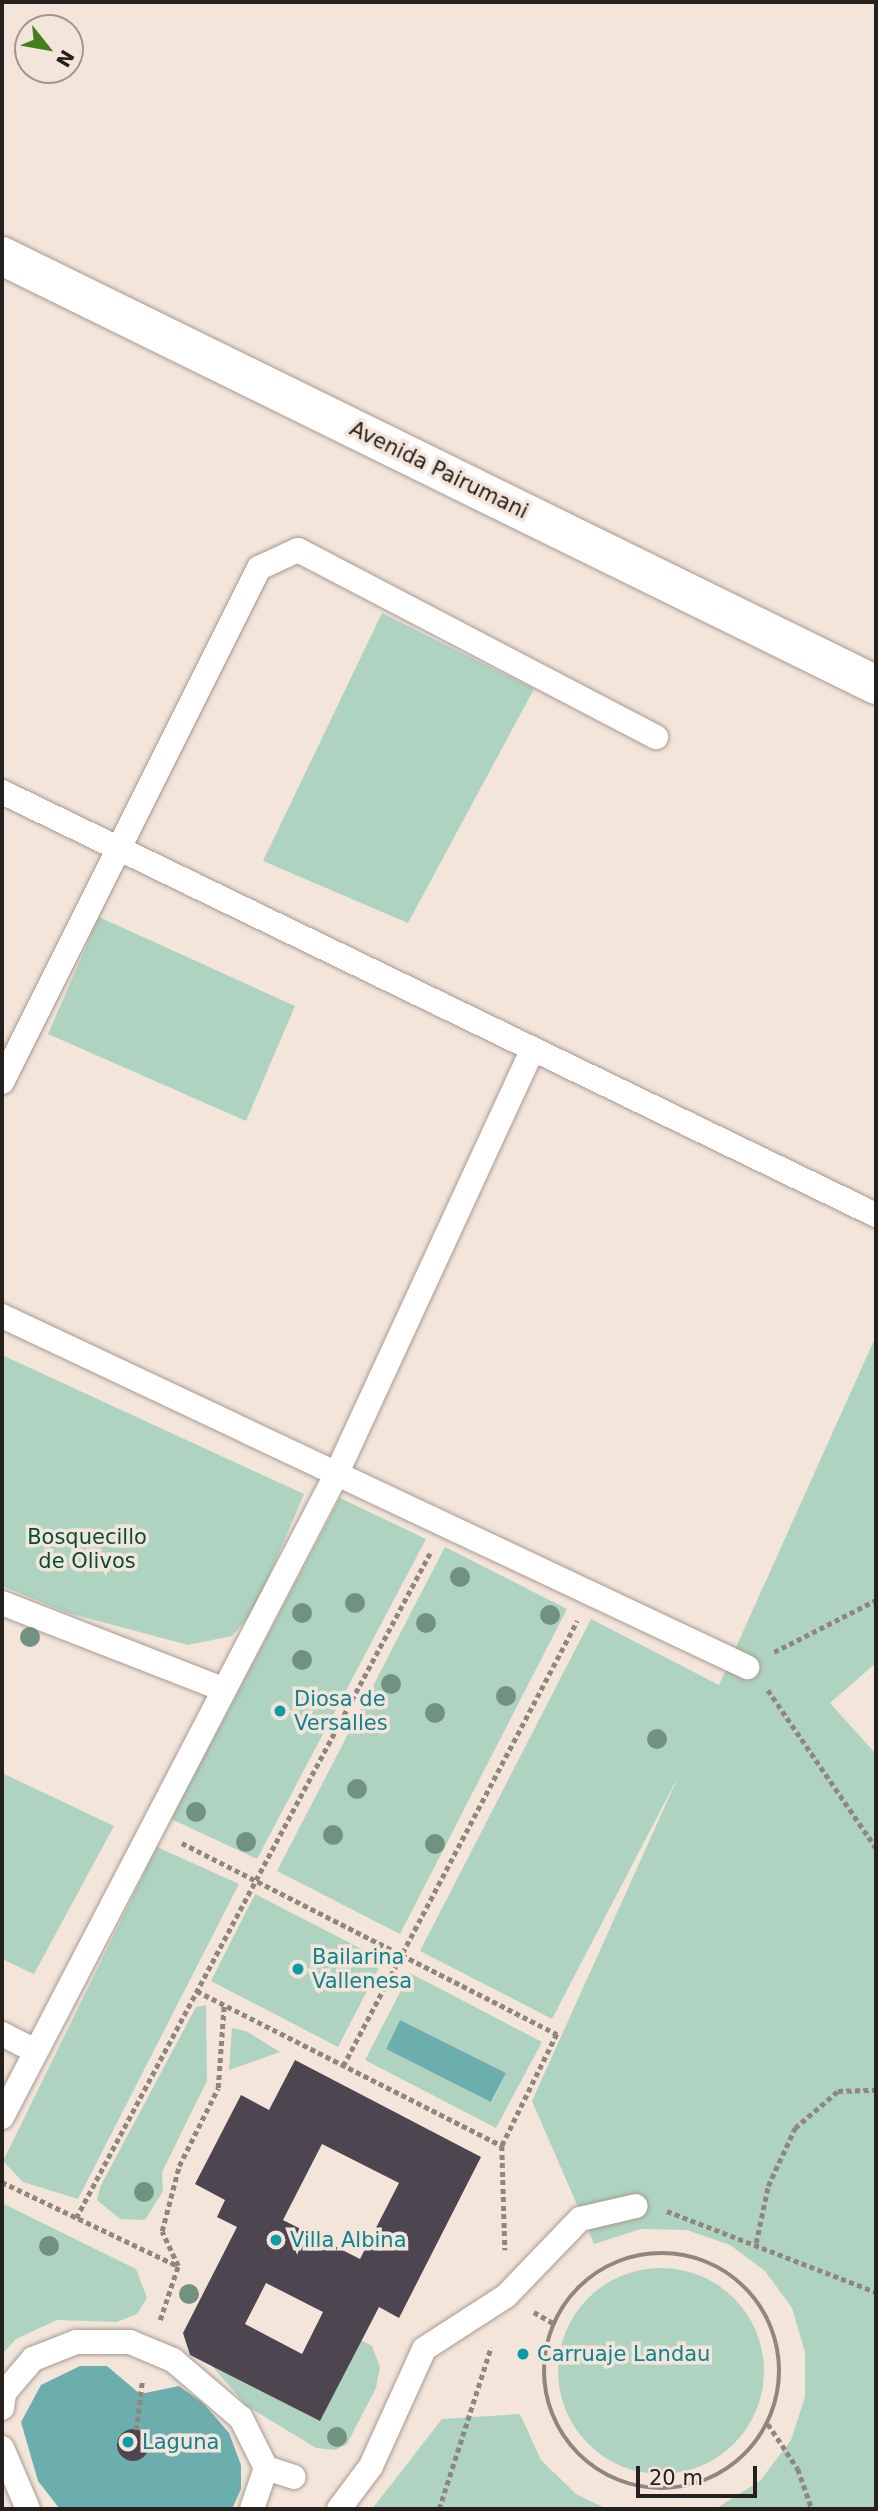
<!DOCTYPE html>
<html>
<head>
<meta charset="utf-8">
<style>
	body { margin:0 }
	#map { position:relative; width:878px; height:2511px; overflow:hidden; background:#f4e5db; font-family:"DejaVu Sans",sans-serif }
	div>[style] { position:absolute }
	.green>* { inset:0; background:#aed4c1 }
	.round { border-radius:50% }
	.water>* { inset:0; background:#6cadad }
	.building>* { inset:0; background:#4d4550 }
	.path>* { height:4.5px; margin-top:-2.25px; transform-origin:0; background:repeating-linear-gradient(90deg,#90867f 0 5px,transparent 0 8.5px) }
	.path>.ring { margin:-2.25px; padding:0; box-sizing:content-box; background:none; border:4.5px solid #90867f; border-radius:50% }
	.roads { filter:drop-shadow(0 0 2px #a99b91) drop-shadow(0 0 2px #a99b91) }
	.lane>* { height:24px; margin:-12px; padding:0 12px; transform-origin:12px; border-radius:12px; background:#fff }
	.secondary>* { height:38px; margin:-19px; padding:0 19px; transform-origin:19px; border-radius:19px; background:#fff }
	.trees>* { width:20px; height:20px; margin:-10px; border-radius:50%; background:#719281 }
	.dots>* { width:19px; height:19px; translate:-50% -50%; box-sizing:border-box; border:4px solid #f4e5db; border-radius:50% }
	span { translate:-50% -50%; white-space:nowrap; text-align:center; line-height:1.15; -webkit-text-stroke:7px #f4e5db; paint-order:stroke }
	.street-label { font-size:21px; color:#25201c }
	.park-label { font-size:21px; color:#054e37 }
	.culture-label { font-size:21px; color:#0d838f }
	.left { translate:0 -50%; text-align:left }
	.frame { position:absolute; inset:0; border:4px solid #25201c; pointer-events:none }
	.north { position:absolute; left:14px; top:14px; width:70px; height:70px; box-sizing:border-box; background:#f4e5db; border:2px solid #a1968f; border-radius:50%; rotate:121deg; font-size:19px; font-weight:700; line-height:28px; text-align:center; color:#25201c }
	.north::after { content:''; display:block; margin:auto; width:24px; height:32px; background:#457f18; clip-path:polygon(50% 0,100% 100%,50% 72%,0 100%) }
	.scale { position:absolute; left:636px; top:2466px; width:121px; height:32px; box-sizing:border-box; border:4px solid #25201c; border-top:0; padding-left:9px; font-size:21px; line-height:24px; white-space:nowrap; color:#25201c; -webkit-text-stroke:5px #f4e5db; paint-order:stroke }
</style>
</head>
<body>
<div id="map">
	<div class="green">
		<div style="clip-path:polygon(382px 613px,534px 689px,408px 923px,263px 861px)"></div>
		<div style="clip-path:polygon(99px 917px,295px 1006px,246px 1121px,48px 1034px)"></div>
		<div style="clip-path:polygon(876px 1336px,876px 1663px,830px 1703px,876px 1754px,876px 2509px,715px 2509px,760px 2481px,791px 2440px,805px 2397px,805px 2352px,792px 2308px,765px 2271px,730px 2245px,687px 2230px,641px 2229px,594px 2244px,532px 2101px,679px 1775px,552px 2019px,420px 1951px,591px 1619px,719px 1685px)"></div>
		<div style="clip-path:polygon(2px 1355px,304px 1494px,255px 1609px,232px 1636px,188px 1645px,68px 1613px,2px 1586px)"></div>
		<div style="clip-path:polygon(340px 1498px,426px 1539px,257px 1859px,171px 1819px)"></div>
		<div style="clip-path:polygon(445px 1547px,567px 1609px,400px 1934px,277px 1871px)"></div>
		<div style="clip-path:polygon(2px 1773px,114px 1826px,34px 1974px,2px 1959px)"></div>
		<div style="clip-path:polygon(157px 1847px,239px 1884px,78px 2199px,23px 2182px,3px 2161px)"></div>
		<div style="clip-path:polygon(255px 1894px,383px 1960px,338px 2047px,211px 1981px)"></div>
		<div style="clip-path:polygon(evenodd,410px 1973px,542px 2042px,496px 2128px,365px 2060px,410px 1973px,400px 2020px,506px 2073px,492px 2102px,386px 2049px,400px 2020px)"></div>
		<div style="clip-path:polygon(206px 2005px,207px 2081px,162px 2172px,163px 2191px,145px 2220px,120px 2219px,97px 2200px,100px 2187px,196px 2007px)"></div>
		<div style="clip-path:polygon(232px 2028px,246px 2031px,280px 2052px,229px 2070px)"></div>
		<div style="clip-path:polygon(2px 2203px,136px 2269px,147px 2298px,137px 2314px,117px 2322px,57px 2320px,16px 2339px,2px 2354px)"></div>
		<div class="round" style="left:558px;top:2268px;width:206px;height:206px"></div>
		<div style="clip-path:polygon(361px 2340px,372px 2346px,380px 2367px,376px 2388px,347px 2444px,335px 2450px,316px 2448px,247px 2406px,211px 2365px,320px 2421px)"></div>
		<div style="clip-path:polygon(520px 2414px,541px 2460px,576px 2494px,607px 2509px,372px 2509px,442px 2419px)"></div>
	</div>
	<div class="water">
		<div style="clip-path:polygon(400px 2020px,506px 2073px,491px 2102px,386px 2049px)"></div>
		<div style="clip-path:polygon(80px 2366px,107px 2366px,140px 2394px,179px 2386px,203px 2403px,229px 2433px,241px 2465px,241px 2489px,232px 2509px,59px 2508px,38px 2481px,21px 2422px,41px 2385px)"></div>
	</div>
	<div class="building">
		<div style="clip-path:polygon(evenodd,295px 2060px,481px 2157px,399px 2318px,379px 2307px,320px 2421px,190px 2355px,183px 2333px,237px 2227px,217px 2217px,225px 2200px,195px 2184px,241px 2095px,269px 2110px,295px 2060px,322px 2144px,399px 2183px,360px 2259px,283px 2220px,322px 2144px,295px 2060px,266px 2283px,323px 2312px,302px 2354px,245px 2324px,266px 2283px)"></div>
		<div class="round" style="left:117px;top:2429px;width:32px;height:32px"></div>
	</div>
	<div class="path">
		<div style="left:774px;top:1652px;width:114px;rotate:-27deg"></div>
		<div style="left:768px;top:1690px;width:191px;rotate:55.6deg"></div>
		<div style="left:182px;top:1843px;width:421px;rotate:27deg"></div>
		<div style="left:557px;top:2034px;width:125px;rotate:116.2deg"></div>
		<div style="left:502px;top:2146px;width:104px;rotate:88.3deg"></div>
		<div style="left:197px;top:1991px;width:342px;rotate:26.9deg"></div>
		<div style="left:343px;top:2066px;width:503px;rotate:-62.26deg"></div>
		<div style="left:2px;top:2182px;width:195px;rotate:25.5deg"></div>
		<div style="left:667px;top:2211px;width:224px;rotate:21.2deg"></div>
		<div style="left:76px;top:2218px;width:753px;rotate:-61.97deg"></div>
		<div style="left:756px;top:2243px;width:58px;rotate:-78.1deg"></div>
		<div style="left:768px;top:2186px;width:64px;rotate:-65deg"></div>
		<div style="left:795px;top:2128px;width:57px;rotate:-40.7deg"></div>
		<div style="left:838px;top:2091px;width:38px;rotate:-2deg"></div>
		<div class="ring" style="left:544px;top:2253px;width:231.5px;height:231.5px"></div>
		<div style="left:534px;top:2312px;width:22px;rotate:30deg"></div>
		<div style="left:160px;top:2320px;width:57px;rotate:-71.6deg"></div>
		<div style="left:178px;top:2266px;width:38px;rotate:-115deg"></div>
		<div style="left:162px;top:2231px;width:67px;rotate:-75.3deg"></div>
		<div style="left:179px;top:2166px;width:87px;rotate:-63.4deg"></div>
		<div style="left:218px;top:2088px;width:83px;rotate:-85.9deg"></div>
		<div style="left:768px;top:2424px;width:54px;rotate:56.3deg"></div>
		<div style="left:798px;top:2469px;width:42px;rotate:70.7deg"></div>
		<div style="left:136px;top:2430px;width:48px;rotate:-82.9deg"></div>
		<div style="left:439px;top:2509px;width:170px;rotate:-72.2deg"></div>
	</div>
	<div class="roads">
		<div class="lane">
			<div style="left:2px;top:792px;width:971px;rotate:25.83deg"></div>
			<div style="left:2px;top:1082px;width:575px;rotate:-63.43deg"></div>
			<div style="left:259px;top:568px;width:43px;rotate:-24.8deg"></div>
			<div style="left:298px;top:550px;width:404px;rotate:27.6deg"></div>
			<div style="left:2px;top:1316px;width:824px;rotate:25.23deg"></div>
			<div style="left:2px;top:1603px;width:237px;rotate:21.3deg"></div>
			<div style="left:2px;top:2034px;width:36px;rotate:27deg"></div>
			<div style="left:2px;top:2117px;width:721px;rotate:-62.51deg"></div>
			<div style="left:335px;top:1477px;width:468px;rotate:-65.2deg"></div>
			<div style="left:2px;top:2408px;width:15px;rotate:-82deg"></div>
			<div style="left:4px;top:2393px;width:45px;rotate:-49.5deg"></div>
			<div style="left:33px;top:2359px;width:46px;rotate:-21.6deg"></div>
			<div style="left:76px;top:2342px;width:54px"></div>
			<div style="left:130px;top:2342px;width:47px;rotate:22.7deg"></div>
			<div style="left:173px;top:2360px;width:89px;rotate:40.5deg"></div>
			<div style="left:241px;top:2418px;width:56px;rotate:63.4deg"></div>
			<div style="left:266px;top:2468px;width:43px;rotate:108.9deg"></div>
			<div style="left:2px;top:2448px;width:66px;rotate:66.9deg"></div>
			<div style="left:266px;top:2468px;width:29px;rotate:18deg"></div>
			<div style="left:339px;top:2509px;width:54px;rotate:-53.3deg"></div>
			<div style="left:371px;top:2466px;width:128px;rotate:-65.6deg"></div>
			<div style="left:424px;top:2349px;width:98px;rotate:-32.9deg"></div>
			<div style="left:506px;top:2296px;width:107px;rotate:-46.1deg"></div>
			<div style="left:580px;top:2219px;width:57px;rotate:-13.1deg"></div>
		</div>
		<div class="secondary">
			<div style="left:2px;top:256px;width:974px;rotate:26.14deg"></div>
		</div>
	</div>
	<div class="trees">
		<div style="left:460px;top:1577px"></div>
		<div style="left:355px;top:1603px"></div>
		<div style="left:302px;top:1613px"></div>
		<div style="left:550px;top:1615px"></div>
		<div style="left:426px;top:1623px"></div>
		<div style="left:30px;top:1637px"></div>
		<div style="left:302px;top:1660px"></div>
		<div style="left:391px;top:1684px"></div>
		<div style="left:506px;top:1696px"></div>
		<div style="left:435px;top:1713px"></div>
		<div style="left:657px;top:1739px"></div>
		<div style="left:357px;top:1789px"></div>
		<div style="left:196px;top:1812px"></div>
		<div style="left:333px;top:1835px"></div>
		<div style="left:246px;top:1842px"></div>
		<div style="left:435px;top:1844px"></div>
		<div style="left:144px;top:2192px"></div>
		<div style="left:49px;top:2246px"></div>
		<div style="left:189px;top:2294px"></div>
		<div style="left:337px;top:2437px"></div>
	</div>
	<div class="dots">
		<div style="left:280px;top:1711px;background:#0f9aa8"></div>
		<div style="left:298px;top:1969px;background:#0f9aa8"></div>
		<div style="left:276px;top:2240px;background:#0f9aa8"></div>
		<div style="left:523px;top:2354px;background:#0f9aa8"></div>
		<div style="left:128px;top:2442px;background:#0f9aa8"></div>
	</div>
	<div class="street-label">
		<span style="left:439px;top:470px;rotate:26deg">Avenida Pairumani</span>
	</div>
	<div class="park-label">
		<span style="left:87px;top:1549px">Bosquecillo<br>de Olivos</span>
	</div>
	<div class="culture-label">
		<span class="left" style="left:294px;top:1711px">Diosa de<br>Versalles</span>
		<span class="left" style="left:312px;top:1969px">Bailarina<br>Vallenesa</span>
		<span class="left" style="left:290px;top:2240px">Villa Albina</span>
		<span class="left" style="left:537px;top:2354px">Carruaje Landau</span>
		<span class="left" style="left:142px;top:2442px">Laguna</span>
	</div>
	<div class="frame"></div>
	<div class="north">N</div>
	<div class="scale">20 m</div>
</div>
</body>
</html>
